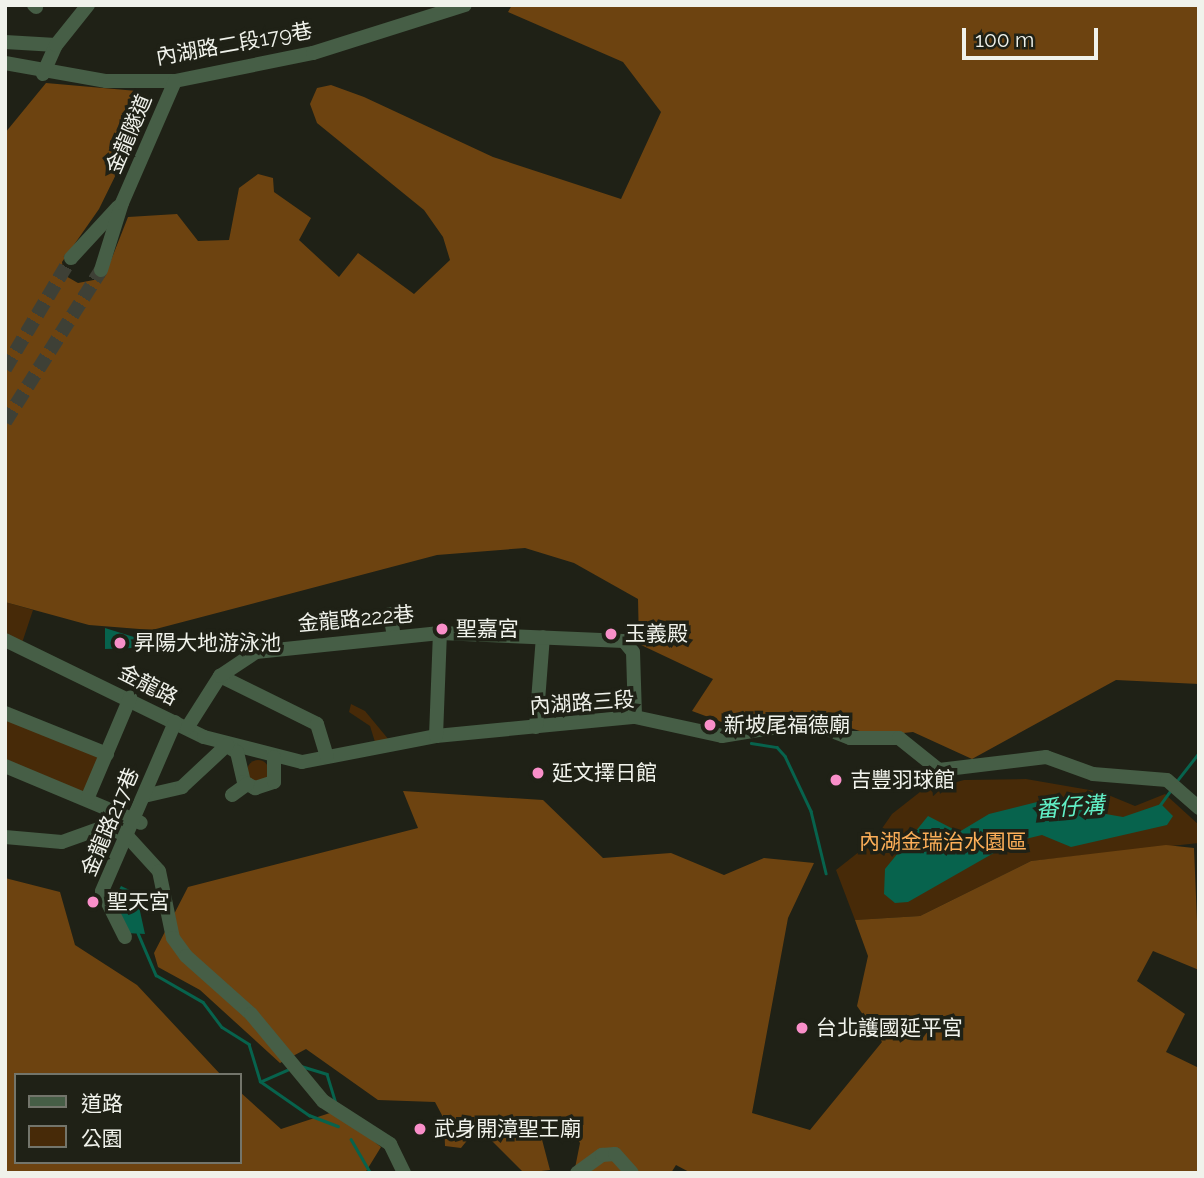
<!DOCTYPE html>
<html>
<head>
<meta charset="utf-8">
<style>
	body { margin:0 }
	#map { position:relative; width:1204px; height:1178px; overflow:hidden; background:#1f2116; font-family:Raleway,"Noto Sans TC",sans-serif }
	div>[style] { position:absolute }
	.green>* { inset:0; background:#472a08 }
	.round { border-radius:50% }
	.forest>* { inset:0; background:#6d4310 }
	.water>* { inset:0; background:#07634d }
	.stream>* { height:2.5px; margin:-1.25px; padding:0 1.25px; transform-origin:1.25px; border-radius:1.25px; background:#07634d }
	.minor-tunnel>* { height:14px; margin-top:-7px; transform-origin:0; background:repeating-linear-gradient(90deg,#3e4036 0 14px,transparent 0 21px) }
	.minor>* { height:14px; margin:-7px; padding:0 7px; transform-origin:7px; border-radius:7px; background:#465e46 }
	.dots>* { width:19px; height:19px; translate:-50% -50%; box-sizing:border-box; border:4px solid #1f2116; border-radius:50% }
	span { translate:-50% -50%; white-space:nowrap; text-align:center; line-height:1.15; -webkit-text-stroke:7px #1f2116; paint-order:stroke }
	.street-label { font-size:21px; color:#f0f2eb }
	.poi-label { font-size:21px; color:#f0f2eb }
	.left { translate:0 -50%; text-align:left }
	.park-label { font-size:21px; color:#fcae58 }
	.water-label { font-size:23px; color:#61efc6; font-style:italic }
	.frame { position:absolute; inset:0; border:7px solid #f0f2eb; pointer-events:none }
	.legend { position:absolute; left:14px; top:1073px; width:228px; height:91px; box-sizing:border-box; background:#1f2116; border:2px solid #73756b; margin:0; padding:9px 12px; list-style:none; font-size:21px; color:#f0f2eb }
	.legend li { display:flex; align-items:center; gap:14px; height:35px }
	.legend b { width:35px; border:2px solid #73756b }
	.scale { position:absolute; left:962px; top:28px; width:136px; height:32px; box-sizing:border-box; border:4px solid #f0f2eb; border-top:0; padding-left:9px; font-size:21px; line-height:24px; white-space:nowrap; color:#f0f2eb; -webkit-text-stroke:5px #1f2116; paint-order:stroke }
</style>
</head>
<body>
<div id="map">
	<div class="green">
		<div style="clip-path:polygon(5px 602px,33px 610px,21px 646px,5px 640px)"></div>
		<div style="clip-path:polygon(351px 704px,365px 711px,389px 740px,375px 742px,370px 726px,349px 712px)"></div>
		<div style="clip-path:polygon(5px 713px,107px 754px,88px 797px,5px 766px)"></div>
		<div class="round" style="left:247px;top:760px;width:22px;height:22px"></div>
		<div style="clip-path:polygon(1026px 779px,1101px 792px,1135px 806px,1165px 794px,1199px 825px,1199px 843px,1031px 861px,920px 916px,855px 920px,836px 870px,874px 840px,892px 814px,920px 792px,964px 780px)"></div>
	</div>
	<div class="forest">
		<div style="clip-path:polygon(512px 5px,1199px 5px,1199px 684px,1116px 680px,972px 759px,913px 732px,875px 736px,826px 720px,801px 733px,738px 728px,692px 711px,713px 679px,639px 644px,638px 599px,574px 563px,525px 548px,437px 555px,152px 630px,89px 625px,5px 602px,5px 133px,46px 83px,137px 91px,153px 99px,99px 209px,62px 262px,64px 275px,78px 283px,104px 278px,128px 217px,177px 214px,198px 241px,229px 240px,239px 188px,258px 174px,273px 178px,274px 192px,311px 218px,299px 240px,339px 277px,358px 253px,414px 294px,450px 260px,443px 237px,424px 210px,317px 123px,310px 104px,317px 88px,331px 85px,364px 97px,493px 157px,621px 199px,661px 112px,623px 62px,508px 12px)"></div>
		<div style="clip-path:polygon(403px 791px,543px 800px,603px 858px,671px 853px,724px 875px,764px 858px,814px 863px,788px 918px,752px 1113px,810px 1130px,882px 1042px,857px 1006px,868px 956px,855px 920px,920px 916px,1031px 861px,1166px 845px,1194px 848px,1199px 970px,1153px 951px,1137px 981px,1185px 1014px,1166px 1052px,1199px 1068px,1199px 1173px,691px 1173px,676px 1165px,671px 1173px,574px 1173px,580px 1143px,569px 1124px,540px 1132px,550px 1170px,524px 1173px,478px 1127px,461px 1148px,445px 1146px,444px 1119px,435px 1102px,378px 1100px,306px 1049px,280px 1063px,200px 990px,158px 967px,154px 953px,188px 887px,418px 828px)"></div>
		<div style="clip-path:polygon(5px 878px,60px 892px,75px 945px,137px 985px,221px 1075px,16px 1075px,16px 1162px,240px 1162px,240px 1092px,281px 1129px,336px 1111px,381px 1147px,365px 1173px,5px 1173px)"></div>
	</div>
	<div class="water">
		<div style="clip-path:polygon(105px 628px,137px 638px,132px 648px,105px 649px)"></div>
		<div style="clip-path:polygon(1037px 802px,1123px 817px,1161px 804px,1173px 816px,1167px 825px,1071px 847px,1042px 835px,1013px 842px,908px 902px,895px 903px,884px 894px,885px 869px,928px 816px,959px 832px,989px 814px)"></div>
		<div style="clip-path:polygon(121px 886px,136px 893px,145px 934px,126px 933px,114px 900px)"></div>
	</div>
	<div class="stream">
		<div style="left:751px;top:743px;width:26px;rotate:9deg"></div>
		<div style="left:777px;top:747px;width:12px;rotate:48deg"></div>
		<div style="left:785px;top:756px;width:61px;rotate:64.7deg"></div>
		<div style="left:811px;top:811px;width:64px;rotate:76.4deg"></div>
		<div style="left:1176px;top:782px;width:37px;rotate:-52deg"></div>
		<div style="left:1160px;top:805px;width:17px;rotate:-54deg"></div>
		<div style="left:138px;top:933px;width:46px;rotate:66.8deg"></div>
		<div style="left:156px;top:975px;width:54px;rotate:29.9deg"></div>
		<div style="left:203px;top:1002px;width:31px;rotate:53deg"></div>
		<div style="left:222px;top:1027px;width:32px;rotate:32deg"></div>
		<div style="left:249px;top:1044px;width:39px;rotate:73deg"></div>
		<div style="left:260px;top:1081px;width:60px;rotate:34.8deg"></div>
		<div style="left:309px;top:1115px;width:31px;rotate:21deg"></div>
		<div style="left:301px;top:1066px;width:27px;rotate:17deg"></div>
		<div style="left:327px;top:1074px;width:28px;rotate:73deg"></div>
		<div style="left:262px;top:1081px;width:32px;rotate:-24deg"></div>
		<div style="left:351px;top:1139px;width:39px;rotate:60deg"></div>
	</div>
	<div class="minor-tunnel">
		<div style="left:5px;top:369px;width:129px;rotate:-59.3deg"></div>
		<div style="left:5px;top:422px;width:180px;rotate:-57.7deg"></div>
	</div>
	<div class="minor">
		<div style="left:34px;top:5px;width:3px;rotate:45deg"></div>
		<div style="left:5px;top:42px;width:51px;rotate:3.4deg"></div>
		<div style="left:5px;top:63px;width:103px;rotate:10.1deg"></div>
		<div style="left:106px;top:81px;width:69px"></div>
		<div style="left:175px;top:81px;width:141px;rotate:-11.5deg"></div>
		<div style="left:313px;top:53px;width:159px;rotate:-17.5deg"></div>
		<div style="left:43px;top:74px;width:32px;rotate:-66deg"></div>
		<div style="left:56px;top:45px;width:51px;rotate:-51.3deg"></div>
		<div style="left:71px;top:258px;width:69px;rotate:-47.3deg"></div>
		<div style="left:101px;top:270px;width:70px;rotate:-72.6deg"></div>
		<div style="left:122px;top:203px;width:133px;rotate:-66.5deg"></div>
		<div style="left:390px;top:614px;width:23px;rotate:80deg"></div>
		<div style="left:5px;top:640px;width:221px;rotate:26deg"></div>
		<div style="left:204px;top:737px;width:101px;rotate:14.3deg"></div>
		<div style="left:302px;top:762px;width:136px;rotate:-11deg"></div>
		<div style="left:436px;top:736px;width:200px;rotate:-5.5deg"></div>
		<div style="left:635px;top:717px;width:89px;rotate:12.3deg"></div>
		<div style="left:722px;top:736px;width:88px;rotate:-9.1deg"></div>
		<div style="left:809px;top:722px;width:44px;rotate:21.3deg"></div>
		<div style="left:850px;top:738px;width:49px"></div>
		<div style="left:899px;top:738px;width:51px;rotate:38.7deg"></div>
		<div style="left:939px;top:770px;width:108px;rotate:-6.9deg"></div>
		<div style="left:1046px;top:757px;width:50px;rotate:19.9deg"></div>
		<div style="left:1093px;top:774px;width:74px;rotate:4.6deg"></div>
		<div style="left:1167px;top:780px;width:43px;rotate:41.2deg"></div>
		<div style="left:220px;top:676px;width:108px;rotate:26.3deg"></div>
		<div style="left:317px;top:724px;width:34px;rotate:73deg"></div>
		<div style="left:5px;top:713px;width:110px;rotate:21.9deg"></div>
		<div style="left:536px;top:727px;width:90px;rotate:-85.6deg"></div>
		<div style="left:187px;top:728px;width:62px;rotate:-57.6deg"></div>
		<div style="left:220px;top:676px;width:43px;rotate:-33.7deg"></div>
		<div style="left:256px;top:652px;width:185px;rotate:-5.9deg"></div>
		<div style="left:440px;top:633px;width:184px;rotate:2.5deg"></div>
		<div style="left:624px;top:641px;width:14px;rotate:51deg"></div>
		<div style="left:633px;top:652px;width:65px;rotate:88.2deg"></div>
		<div style="left:436px;top:736px;width:103px;rotate:-87.8deg"></div>
		<div style="left:227px;top:746px;width:12px;rotate:31deg"></div>
		<div style="left:237px;top:752px;width:31px;rotate:77deg"></div>
		<div style="left:244px;top:782px;width:13px;rotate:29deg"></div>
		<div style="left:255px;top:788px;width:20px;rotate:-18deg"></div>
		<div style="left:274px;top:782px;width:25px;rotate:-90deg"></div>
		<div style="left:5px;top:766px;width:147px;rotate:22.7deg"></div>
		<div style="left:232px;top:795px;width:19px;rotate:-36deg"></div>
		<div style="left:144px;top:796px;width:39px;rotate:-13deg"></div>
		<div style="left:182px;top:787px;width:62px;rotate:-43deg"></div>
		<div style="left:88px;top:797px;width:108px;rotate:-67deg"></div>
		<div style="left:5px;top:837px;width:57px;rotate:5deg"></div>
		<div style="left:62px;top:842px;width:48px;rotate:-19.6deg"></div>
		<div style="left:107px;top:826px;width:22px;rotate:27deg"></div>
		<div style="left:127px;top:836px;width:47px;rotate:47.6deg"></div>
		<div style="left:159px;top:871px;width:68px;rotate:78.2deg"></div>
		<div style="left:173px;top:938px;width:22px;rotate:54deg"></div>
		<div style="left:186px;top:956px;width:87px;rotate:41.7deg"></div>
		<div style="left:251px;top:1014px;width:113px;rotate:50.4deg"></div>
		<div style="left:323px;top:1101px;width:80px;rotate:32.7deg"></div>
		<div style="left:390px;top:1144px;width:32px;rotate:64deg"></div>
		<div style="left:125px;top:937px;width:51px;rotate:-116.6deg"></div>
		<div style="left:102px;top:891px;width:184px;rotate:-66.6deg"></div>
		<div style="left:577px;top:1173px;width:31px;rotate:-36deg"></div>
		<div style="left:602px;top:1155px;width:13px;rotate:-4deg"></div>
		<div style="left:615px;top:1154px;width:25px;rotate:48deg"></div>
	</div>
	<div class="dots">
		<div style="left:442px;top:629px;background:#f98fc9"></div>
		<div style="left:611px;top:634px;background:#f98fc9"></div>
		<div style="left:120px;top:643px;background:#f98fc9"></div>
		<div style="left:710px;top:725px;background:#f98fc9"></div>
		<div style="left:538px;top:773px;background:#f98fc9"></div>
		<div style="left:836px;top:780px;background:#f98fc9"></div>
		<div style="left:93px;top:902px;background:#f98fc9"></div>
		<div style="left:802px;top:1028px;background:#f98fc9"></div>
		<div style="left:420px;top:1129px;background:#f98fc9"></div>
	</div>
	<div class="street-label">
		<span style="left:234px;top:44px;rotate:-10deg">內湖路二段179巷</span>
		<span style="left:129px;top:134px;rotate:-67deg">金龍隧道</span>
		<span style="left:356px;top:619px;rotate:-5deg">金龍路222巷</span>
		<span style="left:148px;top:685px;rotate:27deg">金龍路</span>
		<span style="left:582px;top:703px;rotate:-4deg">內湖路三段</span>
		<span style="left:110px;top:822px;rotate:-67deg">金龍路217巷</span>
	</div>
	<div class="poi-label">
		<span class="left" style="left:456px;top:629px">聖嘉宮</span>
		<span class="left" style="left:625px;top:634px">玉義殿</span>
		<span class="left" style="left:134px;top:643px">昇陽大地游泳池</span>
		<span class="left" style="left:724px;top:725px">新坡尾福德廟</span>
		<span class="left" style="left:552px;top:773px">延文擇日館</span>
		<span class="left" style="left:850px;top:780px">吉豐羽球館</span>
		<span class="left" style="left:107px;top:902px">聖天宮</span>
		<span class="left" style="left:816px;top:1028px">台北護國延平宮</span>
		<span class="left" style="left:434px;top:1129px">武身開漳聖王廟</span>
	</div>
	<div class="park-label">
		<span style="left:943px;top:842px">內湖金瑞治水園區</span>
	</div>
	<div class="water-label">
		<span style="left:1070px;top:807px;rotate:-4deg">番仔溝</span>
	</div>
	<div class="frame"></div>
	<ul class="legend">
	<li><b style="height:9px;background:#465e46"></b>道路</li>
	<li><b style="height:19px;background:#472a08"></b>公園</li>
	</ul>
	<div class="scale">100 m</div>
</div>
</body>
</html>
